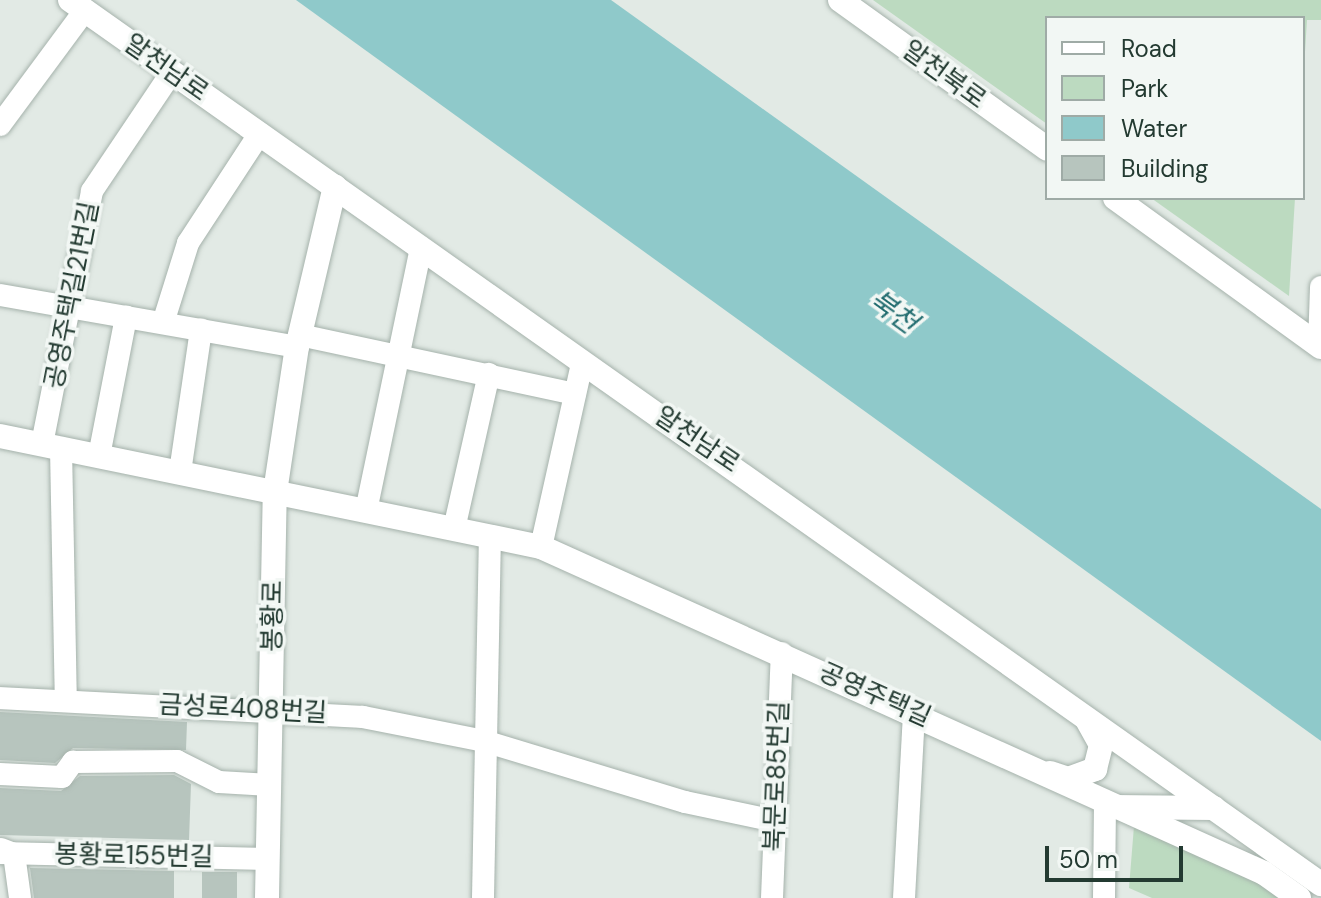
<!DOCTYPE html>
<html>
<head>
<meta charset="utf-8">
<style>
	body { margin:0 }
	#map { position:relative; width:1321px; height:898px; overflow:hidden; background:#e2eae5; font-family:"DM Sans","Noto Sans KR",sans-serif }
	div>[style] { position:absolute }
	.green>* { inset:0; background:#bcdac0 }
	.water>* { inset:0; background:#8fc9ca }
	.building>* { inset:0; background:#b7c5be }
	.roads { filter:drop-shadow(0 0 2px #a5b2ab) drop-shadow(0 0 2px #a5b2ab) }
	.minor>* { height:22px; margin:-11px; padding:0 11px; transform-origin:11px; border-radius:11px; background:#fff }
	.tertiary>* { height:24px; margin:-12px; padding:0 12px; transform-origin:12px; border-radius:12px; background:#fff }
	span { translate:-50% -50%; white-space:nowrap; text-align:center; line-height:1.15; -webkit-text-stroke:7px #f2f7f4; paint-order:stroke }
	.street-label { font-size:26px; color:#233a31 }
	.water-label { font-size:28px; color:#236d70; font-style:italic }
	.legend { position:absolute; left:1045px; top:16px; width:260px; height:184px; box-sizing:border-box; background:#f2f7f4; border:2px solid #9faba6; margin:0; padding:10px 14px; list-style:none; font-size:24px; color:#233a31 }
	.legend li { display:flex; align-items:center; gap:16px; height:40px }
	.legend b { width:40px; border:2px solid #9faba6 }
	.scale { position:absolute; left:1045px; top:846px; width:138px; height:36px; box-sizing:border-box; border:4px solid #233a31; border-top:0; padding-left:10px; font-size:24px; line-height:28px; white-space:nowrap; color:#233a31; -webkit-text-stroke:6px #f2f7f4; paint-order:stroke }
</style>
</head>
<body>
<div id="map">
	<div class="green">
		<div style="clip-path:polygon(873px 0,1321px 0,1321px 20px,1307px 20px,1303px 84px,1303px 18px,1047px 18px,1047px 124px)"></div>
		<div style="clip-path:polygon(1151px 198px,1295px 198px,1289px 296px)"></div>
		<div style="clip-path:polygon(1134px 826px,1284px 889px,1284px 898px,1152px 898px,1129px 888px)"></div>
	</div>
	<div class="water">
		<div style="clip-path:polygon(296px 0,611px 0,1321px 509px,1321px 741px)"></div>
	</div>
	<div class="building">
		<div style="clip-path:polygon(0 712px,187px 722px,186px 750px,73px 748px,55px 763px,0 760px)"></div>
		<div style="clip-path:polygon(174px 775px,191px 784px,189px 840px,0 835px,0 788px,61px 791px,80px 776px)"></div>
		<div style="clip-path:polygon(30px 868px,174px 871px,174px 898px,34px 898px)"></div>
		<div style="clip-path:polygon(202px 872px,237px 872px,237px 898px,202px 898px)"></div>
	</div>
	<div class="roads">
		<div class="minor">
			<div style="left:0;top:125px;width:143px;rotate:-53.5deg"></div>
			<div style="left:0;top:295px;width:302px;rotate:9.9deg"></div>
			<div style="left:163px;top:323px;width:84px;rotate:-72.6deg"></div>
			<div style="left:188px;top:243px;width:131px;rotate:-56.8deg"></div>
			<div style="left:300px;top:335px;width:281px;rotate:12.1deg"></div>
			<div style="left:1319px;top:345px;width:58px;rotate:-88deg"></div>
			<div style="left:42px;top:444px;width:258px;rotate:-78.8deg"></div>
			<div style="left:92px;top:191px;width:143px;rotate:-56.1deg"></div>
			<div style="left:61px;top:448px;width:252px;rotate:88.9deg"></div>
			<div style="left:99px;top:456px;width:142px;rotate:-79deg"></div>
			<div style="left:180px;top:472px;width:144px;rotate:-81.6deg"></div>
			<div style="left:366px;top:511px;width:269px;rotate:-78.2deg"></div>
			<div style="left:454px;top:529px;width:159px;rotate:-77.3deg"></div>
			<div style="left:541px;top:547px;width:188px;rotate:-77.4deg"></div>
			<div style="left:0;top:698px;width:363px;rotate:3deg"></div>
			<div style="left:363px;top:717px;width:123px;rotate:11.2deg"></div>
			<div style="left:484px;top:741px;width:210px;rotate:16.9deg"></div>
			<div style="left:685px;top:802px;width:92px;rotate:11.9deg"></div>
			<div style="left:0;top:774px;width:62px;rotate:2.8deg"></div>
			<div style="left:62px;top:777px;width:19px;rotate:-54deg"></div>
			<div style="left:73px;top:762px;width:104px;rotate:-0.6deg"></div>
			<div style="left:177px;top:761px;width:47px;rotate:26.6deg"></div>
			<div style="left:219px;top:782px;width:51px;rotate:3.4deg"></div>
			<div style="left:1px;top:849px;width:14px;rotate:21deg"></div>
			<div style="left:14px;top:854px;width:44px;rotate:82.2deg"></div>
			<div style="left:0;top:853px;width:268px;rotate:1.3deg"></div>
			<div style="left:483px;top:898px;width:361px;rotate:-88.9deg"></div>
			<div style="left:772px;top:898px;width:245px;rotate:-87.7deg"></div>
			<div style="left:904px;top:898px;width:186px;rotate:-86.9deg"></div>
			<div style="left:1104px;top:898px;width:91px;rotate:-89.4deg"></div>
		</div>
		<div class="tertiary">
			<div style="left:70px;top:0;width:1532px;rotate:35.25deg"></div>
			<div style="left:840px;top:0;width:255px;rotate:35.7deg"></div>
			<div style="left:1115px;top:198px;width:254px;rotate:35.9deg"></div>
			<div style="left:0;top:436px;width:552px;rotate:11.59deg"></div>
			<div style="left:541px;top:547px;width:793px;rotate:24.27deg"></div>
			<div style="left:1264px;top:873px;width:43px;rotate:35.5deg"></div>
			<div style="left:1050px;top:773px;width:19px;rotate:18deg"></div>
			<div style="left:1068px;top:779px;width:29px;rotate:-20deg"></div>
			<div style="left:1095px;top:769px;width:25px;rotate:-76deg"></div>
			<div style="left:1101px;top:745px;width:29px;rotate:-119deg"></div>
			<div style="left:1112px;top:807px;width:102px;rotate:0.6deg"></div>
			<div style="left:267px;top:898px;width:406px;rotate:-88.9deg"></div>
			<div style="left:275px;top:492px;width:147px;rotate:-81.4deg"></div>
			<div style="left:297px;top:347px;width:165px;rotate:-76.7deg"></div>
		</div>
	</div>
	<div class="street-label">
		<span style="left:166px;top:68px;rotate:35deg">알천남로</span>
		<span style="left:944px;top:75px;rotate:36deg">알천북로</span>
		<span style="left:72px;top:295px;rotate:-79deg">공영주택길21번길</span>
		<span style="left:697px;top:440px;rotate:34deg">알천남로</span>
		<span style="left:273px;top:616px;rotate:-89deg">봉황로</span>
		<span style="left:875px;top:695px;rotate:24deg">공영주택길</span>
		<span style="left:243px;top:709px;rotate:3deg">금성로408번길</span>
		<span style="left:777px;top:776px;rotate:-88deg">북문로85번길</span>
		<span style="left:134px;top:856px;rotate:1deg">봉황로155번길</span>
	</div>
	<div class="water-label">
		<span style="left:893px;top:312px;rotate:36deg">북천</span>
	</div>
	<ul class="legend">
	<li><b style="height:10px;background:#fff"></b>Road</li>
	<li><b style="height:22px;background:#bcdac0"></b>Park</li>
	<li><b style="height:22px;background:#8fc9ca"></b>Water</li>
	<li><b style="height:22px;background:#b7c5be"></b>Building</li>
	</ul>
	<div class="scale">50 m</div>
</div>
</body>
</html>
